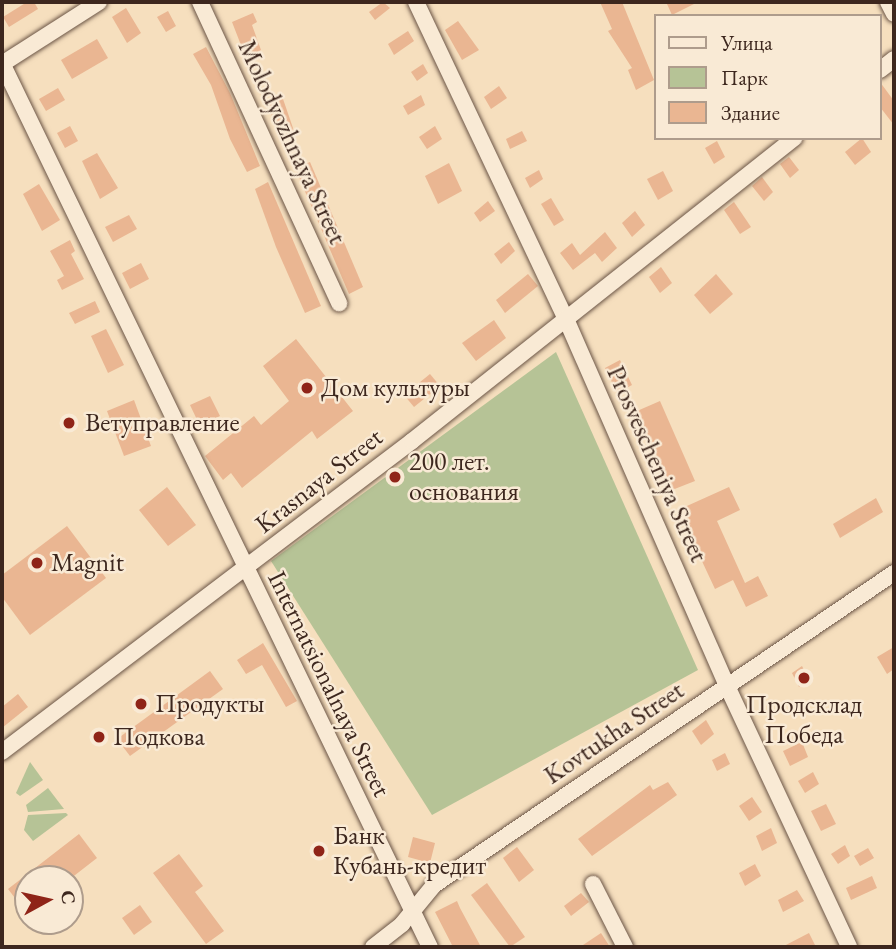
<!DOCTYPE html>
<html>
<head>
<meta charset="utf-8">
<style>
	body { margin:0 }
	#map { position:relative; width:896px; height:949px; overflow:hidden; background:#f6dfbe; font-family:"EB Garamond",serif }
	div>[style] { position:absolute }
	.green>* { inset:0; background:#b6c396 }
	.building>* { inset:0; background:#eab692 }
	.roads { filter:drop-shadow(0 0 2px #6b5546) drop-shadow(0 0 2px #6b5546) }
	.minor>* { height:16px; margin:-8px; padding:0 8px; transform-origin:8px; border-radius:8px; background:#f9ead5 }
	.dots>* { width:19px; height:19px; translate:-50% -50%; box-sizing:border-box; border:4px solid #f9ead5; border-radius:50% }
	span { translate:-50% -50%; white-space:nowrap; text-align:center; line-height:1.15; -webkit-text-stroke:5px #f9ead5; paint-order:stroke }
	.street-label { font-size:26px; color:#3d271e }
	.poi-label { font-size:26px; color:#3d271e }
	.left { translate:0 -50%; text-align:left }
	.frame { position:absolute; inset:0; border:4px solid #3d271e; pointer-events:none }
	.legend { position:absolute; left:654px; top:14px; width:228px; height:126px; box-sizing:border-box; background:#f9ead5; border:2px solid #ae9c8c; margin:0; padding:9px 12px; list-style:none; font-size:21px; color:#3d271e }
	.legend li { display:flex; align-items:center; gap:14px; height:35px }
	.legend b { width:35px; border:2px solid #ae9c8c }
	.north { position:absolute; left:14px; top:865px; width:70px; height:70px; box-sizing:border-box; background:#f9ead5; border:2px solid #ae9c8c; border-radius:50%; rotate:82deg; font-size:19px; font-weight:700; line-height:28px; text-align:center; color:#3d271e }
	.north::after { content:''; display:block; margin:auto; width:24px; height:32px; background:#8f2418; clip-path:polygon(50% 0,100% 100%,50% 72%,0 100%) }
</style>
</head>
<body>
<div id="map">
	<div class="green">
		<div style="clip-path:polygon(556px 352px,698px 670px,432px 815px,271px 561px)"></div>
		<div style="clip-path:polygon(30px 762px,43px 780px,20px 796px,16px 793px)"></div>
		<div style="clip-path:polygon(48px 788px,64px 809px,28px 812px,26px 805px)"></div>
		<div style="clip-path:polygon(66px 813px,68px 815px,33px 841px,24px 830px,28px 815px)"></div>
	</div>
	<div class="building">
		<div style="clip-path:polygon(27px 2px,34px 2px,38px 9px,9px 27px,3px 17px)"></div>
		<div style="clip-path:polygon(383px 2px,390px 8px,375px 20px,369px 12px)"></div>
		<div style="clip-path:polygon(600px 2px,622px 2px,654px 80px,636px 90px,628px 70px,632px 68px,608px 31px,612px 29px)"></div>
		<div style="clip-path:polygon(672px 2px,698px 2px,672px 15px,667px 4px)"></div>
		<div style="clip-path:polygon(126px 8px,141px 33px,127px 43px,112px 17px)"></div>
		<div style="clip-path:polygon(168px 11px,176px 26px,166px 32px,157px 17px)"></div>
		<div style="clip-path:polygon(253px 13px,257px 22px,252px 25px,261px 50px,246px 58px,232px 22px)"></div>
		<div style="clip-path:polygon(458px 21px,479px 50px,462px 60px,445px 30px)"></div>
		<div style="clip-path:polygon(408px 31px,414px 41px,394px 55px,388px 44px)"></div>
		<div style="clip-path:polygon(97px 39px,108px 58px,72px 79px,61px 60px)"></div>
		<div style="clip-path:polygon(206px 47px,230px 93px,260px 166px,247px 172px,230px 139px,211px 85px,193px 54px)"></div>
		<div style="clip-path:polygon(423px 64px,428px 73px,417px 81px,411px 72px)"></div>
		<div style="clip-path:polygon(880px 82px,894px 101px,894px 125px,880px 107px)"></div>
		<div style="clip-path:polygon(499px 86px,507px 98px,491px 109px,484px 97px)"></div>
		<div style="clip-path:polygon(58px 88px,65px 100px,46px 111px,39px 99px)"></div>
		<div style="clip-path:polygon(421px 95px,425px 105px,408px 115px,403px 106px)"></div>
		<div style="clip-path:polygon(282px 96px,294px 131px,280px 138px,267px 103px)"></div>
		<div style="clip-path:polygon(70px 126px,78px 141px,65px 148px,57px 133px)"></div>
		<div style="clip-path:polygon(435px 126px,442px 139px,427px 149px,419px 137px)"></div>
		<div style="clip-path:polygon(522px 131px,527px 141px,510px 149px,506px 139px)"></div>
		<div style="clip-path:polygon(862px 138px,871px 152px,855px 165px,845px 152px)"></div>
		<div style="clip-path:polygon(717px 141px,725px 157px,714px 164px,705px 148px)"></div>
		<div style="clip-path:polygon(97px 153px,118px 188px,100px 199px,82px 161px)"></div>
		<div style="clip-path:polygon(789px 157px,799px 170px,790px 178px,780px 164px)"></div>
		<div style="clip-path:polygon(310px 162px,363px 287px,349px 294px,295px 168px)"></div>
		<div style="clip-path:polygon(449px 163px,462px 191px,438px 204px,425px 176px)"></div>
		<div style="clip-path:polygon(539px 170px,543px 179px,530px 188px,525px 178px)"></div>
		<div style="clip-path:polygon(663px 171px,673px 191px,658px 200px,647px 179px)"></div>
		<div style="clip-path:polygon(762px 177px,773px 192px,764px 201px,752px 186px)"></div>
		<div style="clip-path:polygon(268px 182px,321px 306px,305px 313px,276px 247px,255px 189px)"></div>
		<div style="clip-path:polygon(39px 184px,60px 220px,42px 231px,23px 194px)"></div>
		<div style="clip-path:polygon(551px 198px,564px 220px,554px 226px,541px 204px)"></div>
		<div style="clip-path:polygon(488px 201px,495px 211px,480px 222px,474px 213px)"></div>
		<div style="clip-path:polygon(734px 202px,751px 227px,740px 234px,724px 210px)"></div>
		<div style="clip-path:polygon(635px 211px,645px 225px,632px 237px,622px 223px)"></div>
		<div style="clip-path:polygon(129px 215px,137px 229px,113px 242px,105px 227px)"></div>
		<div style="clip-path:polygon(605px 232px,617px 248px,602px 262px,595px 253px,573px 270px,560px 253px,572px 243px,580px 255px)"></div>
		<div style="clip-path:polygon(70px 240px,75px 251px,71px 254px,84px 279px,62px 290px,57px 280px,64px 276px,50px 251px)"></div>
		<div style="clip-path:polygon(509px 242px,515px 251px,501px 264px,494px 254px)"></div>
		<div style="clip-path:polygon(141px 263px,149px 279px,130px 289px,122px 273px)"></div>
		<div style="clip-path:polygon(661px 267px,672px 283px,660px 293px,649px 277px)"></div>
		<div style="clip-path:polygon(528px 274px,538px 286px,505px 313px,496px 300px)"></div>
		<div style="clip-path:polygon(716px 274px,733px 294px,710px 314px,694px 295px)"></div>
		<div style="clip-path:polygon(95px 301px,100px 312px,75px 324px,69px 313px)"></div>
		<div style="clip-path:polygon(494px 320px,506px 338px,476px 361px,462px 343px)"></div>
		<div style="clip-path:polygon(106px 329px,124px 365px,108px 373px,91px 336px)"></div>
		<div style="clip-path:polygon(296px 339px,353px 411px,317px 439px,312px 431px,242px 488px,231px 473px,223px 480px,205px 456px,254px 416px,261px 425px,289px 401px,263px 366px)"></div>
		<div style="clip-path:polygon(620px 360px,632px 385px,617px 393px,605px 368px)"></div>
		<div style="clip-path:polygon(430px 374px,440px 386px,414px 407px,404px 395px)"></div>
		<div style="clip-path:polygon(210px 396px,220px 416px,200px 426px,190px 405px)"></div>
		<div style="clip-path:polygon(134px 400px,151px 446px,124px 456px,107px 411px)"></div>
		<div style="clip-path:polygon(660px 401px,695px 481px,672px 490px,637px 411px)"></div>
		<div style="clip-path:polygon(167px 487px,196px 525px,168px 546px,139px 510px)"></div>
		<div style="clip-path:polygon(729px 487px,740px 510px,717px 521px,745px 583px,758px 576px,768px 596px,746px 607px,733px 580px,715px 589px,678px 510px)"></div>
		<div style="clip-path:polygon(876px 498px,883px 512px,840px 538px,833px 524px)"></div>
		<div style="clip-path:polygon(67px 526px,106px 578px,30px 635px,2px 597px,2px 575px)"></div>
		<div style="clip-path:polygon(263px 643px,297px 701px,286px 707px,262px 665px,246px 674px,237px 660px)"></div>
		<div style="clip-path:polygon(894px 647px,894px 669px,887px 674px,877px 657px)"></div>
		<div style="clip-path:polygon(802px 666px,809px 680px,799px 687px,792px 673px)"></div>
		<div style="clip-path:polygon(210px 671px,223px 689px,130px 756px,117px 739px)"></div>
		<div style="clip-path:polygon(18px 694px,28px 707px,2px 728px,2px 707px)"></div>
		<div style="clip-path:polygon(706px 720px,714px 734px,701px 745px,692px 731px)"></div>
		<div style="clip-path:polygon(802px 742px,808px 757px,790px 766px,783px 751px)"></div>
		<div style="clip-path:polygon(725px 753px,730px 764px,717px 771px,712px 760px)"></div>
		<div style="clip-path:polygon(813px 772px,819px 784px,805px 793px,798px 781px)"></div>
		<div style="clip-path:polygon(668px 782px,677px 795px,592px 856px,578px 839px,650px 785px,653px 790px)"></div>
		<div style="clip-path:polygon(752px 797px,762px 812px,749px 821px,739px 806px)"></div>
		<div style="clip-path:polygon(826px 804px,836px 824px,821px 831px,811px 811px)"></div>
		<div style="clip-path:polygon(771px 828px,777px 843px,762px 851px,756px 836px)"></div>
		<div style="clip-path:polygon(79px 834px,97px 858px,70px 879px,28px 879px,28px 915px,8px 889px)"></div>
		<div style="clip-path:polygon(413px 837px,435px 843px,430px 863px,408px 857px)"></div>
		<div style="clip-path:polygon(845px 845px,850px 856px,838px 864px,831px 854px)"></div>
		<div style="clip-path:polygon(517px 847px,534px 870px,519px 882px,503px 858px)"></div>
		<div style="clip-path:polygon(868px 848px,874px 858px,860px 866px,854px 856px)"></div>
		<div style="clip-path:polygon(179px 854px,203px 886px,195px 892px,224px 931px,206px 944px,153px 873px)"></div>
		<div style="clip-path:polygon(755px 864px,761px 876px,745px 886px,739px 873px)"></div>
		<div style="clip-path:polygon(872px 876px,877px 888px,851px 900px,846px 888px)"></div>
		<div style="clip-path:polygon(487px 883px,525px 937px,510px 947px,471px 895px)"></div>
		<div style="clip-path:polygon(797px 890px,804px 901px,783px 912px,778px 900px)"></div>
		<div style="clip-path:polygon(581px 893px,589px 902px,571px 916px,564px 906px)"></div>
		<div style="clip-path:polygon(457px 901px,460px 908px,481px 947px,453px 947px,435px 912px)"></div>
		<div style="clip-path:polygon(140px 905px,152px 922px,134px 935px,122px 918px)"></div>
		<div style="clip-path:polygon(601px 933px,610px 947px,580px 947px)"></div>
		<div style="clip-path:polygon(809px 933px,815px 945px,810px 947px,782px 947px)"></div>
	</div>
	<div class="roads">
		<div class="minor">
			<div style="left:200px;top:2px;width:332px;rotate:65.2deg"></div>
			<div style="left:416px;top:2px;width:351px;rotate:64.7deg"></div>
			<div style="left:566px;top:319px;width:401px;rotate:66.3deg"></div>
			<div style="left:727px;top:686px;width:288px;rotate:64.9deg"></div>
			<div style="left:888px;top:2px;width:13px;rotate:63deg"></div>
			<div style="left:2px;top:63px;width:982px;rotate:64.17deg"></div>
			<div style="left:2px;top:64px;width:115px;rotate:-32.6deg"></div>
			<div style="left:880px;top:70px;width:18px;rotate:-38deg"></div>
			<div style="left:2px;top:752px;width:515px;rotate:-37.18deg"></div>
			<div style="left:412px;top:441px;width:488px;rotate:-38.4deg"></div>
			<div style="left:593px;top:884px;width:71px;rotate:63.1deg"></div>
			<div style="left:373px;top:947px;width:37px;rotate:-38deg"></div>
			<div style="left:402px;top:924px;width:50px;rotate:-50.6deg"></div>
			<div style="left:434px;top:885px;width:556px;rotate:-34.15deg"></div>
		</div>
	</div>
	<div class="dots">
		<div style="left:307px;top:388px;background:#8f2418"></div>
		<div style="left:69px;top:423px;background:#8f2418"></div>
		<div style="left:395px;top:477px;background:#8f2418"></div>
		<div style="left:37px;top:563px;background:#8f2418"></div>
		<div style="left:804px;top:678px;background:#8f2418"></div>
		<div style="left:141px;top:704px;background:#8f2418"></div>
		<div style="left:99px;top:737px;background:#8f2418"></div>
		<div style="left:319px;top:851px;background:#8f2418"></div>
	</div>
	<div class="street-label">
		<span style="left:292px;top:142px;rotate:65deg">Molodyozhnaya Street</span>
		<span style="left:657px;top:464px;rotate:66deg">Prosvescheniya Street</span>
		<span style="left:319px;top:481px;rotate:-38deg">Krasnaya Street</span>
		<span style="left:329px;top:684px;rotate:64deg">Internatsionalnaya Street</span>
		<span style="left:614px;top:733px;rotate:-34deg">Kovtukha Street</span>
	</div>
	<div class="poi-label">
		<span class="left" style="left:321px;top:388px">Дом культуры</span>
		<span class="left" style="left:85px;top:423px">Ветуправление</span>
		<span class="left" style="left:409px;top:477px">200 лет.<br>основания</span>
		<span class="left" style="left:51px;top:563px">Magnit</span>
		<span class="left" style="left:155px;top:704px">Продукты</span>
		<span style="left:804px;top:720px">Продсклад<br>Победа</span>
		<span class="left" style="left:113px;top:737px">Подкова</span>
		<span class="left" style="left:333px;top:851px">Банк<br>Кубань-кредит</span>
	</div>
	<div class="frame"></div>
	<ul class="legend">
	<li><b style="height:9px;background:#f9ead5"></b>Улица</li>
	<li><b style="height:19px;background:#b6c396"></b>Парк</li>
	<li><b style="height:19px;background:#eab692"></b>Здание</li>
	</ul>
	<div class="north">С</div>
</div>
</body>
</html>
